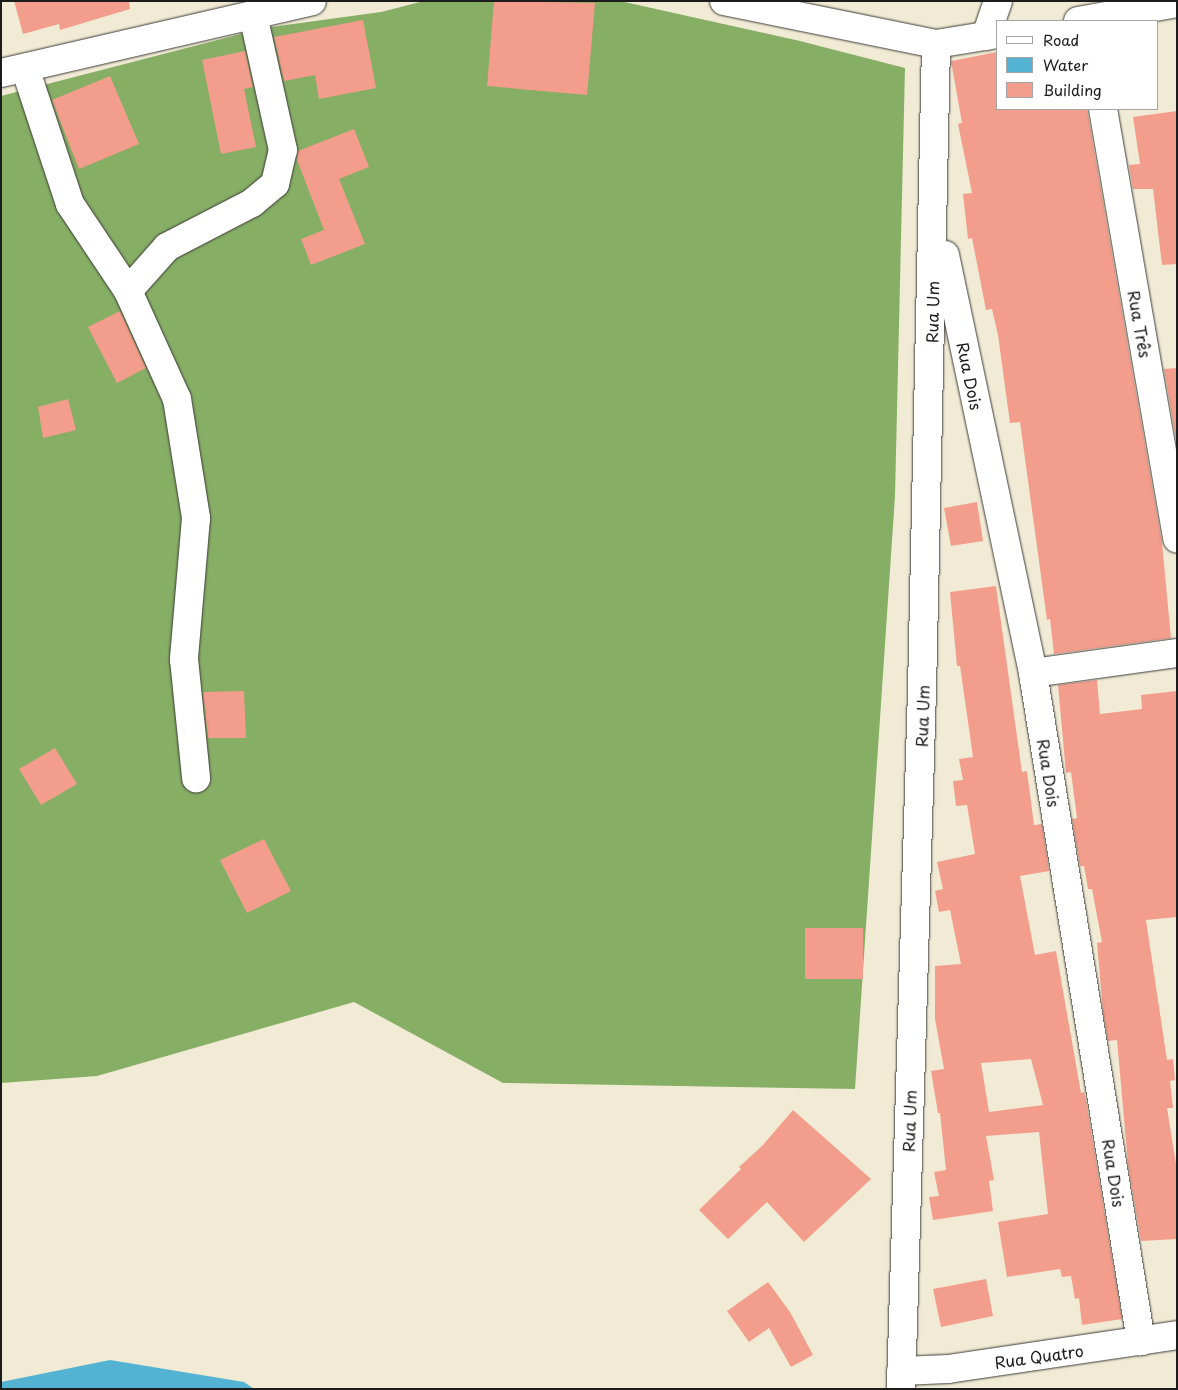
<!DOCTYPE html>
<html>
<head>
<meta charset="utf-8">
<style>
	body { margin:0 }
	#map { position:relative; width:1178px; height:1390px; overflow:hidden; background:#f1ebd5; font-family:"Playpen Sans",sans-serif }
	div>[style] { position:absolute }
	.forest>* { inset:0; background:#86ae65 }
	.water>* { inset:0; background:#54b3d2 }
	.building>* { inset:0; background:#f39e8d }
	.roads { filter:drop-shadow(0 0 1px #3c3b38) drop-shadow(0 0 1px #3c3b38) }
	.minor>* { height:28px; margin:-14px; padding:0 14px; transform-origin:14px; border-radius:14px; background:#fff }
	.major>* { height:28px; margin:-14px; padding:0 14px; transform-origin:14px; border-radius:14px; background:#fff }
	span { translate:-50% -50%; white-space:nowrap; text-align:center; line-height:1.15; -webkit-text-stroke:4px #fff; paint-order:stroke }
	.street-label { font-size:16px; color:#1c1c1c }
	.frame { position:absolute; inset:0; border:2px solid #1c1c1c; pointer-events:none }
	.legend { position:absolute; left:996px; top:20px; width:162px; height:90px; box-sizing:border-box; background:#fff; border:1px solid #a4a4a4; margin:0; padding:6px 9px; list-style:none; font-size:15px; color:#1c1c1c }
	.legend li { display:flex; align-items:center; gap:10px; height:25px }
	.legend b { width:25px; border:1px solid #a4a4a4 }
</style>
</head>
<body>
<div id="map">
	<div class="forest">
		<div style="clip-path:polygon(424px 1px,620px 1px,800px 41px,905px 68px,895px 496px,855px 1089px,503px 1083px,354px 1002px,97px 1076px,1px 1083px,1px 96px,264px 28px,381px 12px)"></div>
	</div>
	<div class="water">
		<div style="clip-path:polygon(110px 1360px,244px 1382px,254px 1389px,1px 1389px,1px 1382px)"></div>
	</div>
	<div class="building">
		<div style="clip-path:polygon(14px 1px,129px 1px,130px 9px,60px 30px,59px 24px,23px 34px)"></div>
		<div style="clip-path:polygon(494px 1px,595px 3px,587px 95px,487px 86px)"></div>
		<div style="clip-path:polygon(363px 20px,376px 88px,319px 99px,315px 75px,284px 81px,274px 37px)"></div>
		<div style="clip-path:polygon(245px 51px,253px 87px,244px 89px,256px 147px,221px 154px,202px 60px)"></div>
		<div style="clip-path:polygon(997px 52px,997px 109px,1087px 109px,1162px 543px,1171px 638px,1054px 654px,1050px 619px,1047px 620px,1020px 422px,1010px 423px,998px 335px,992px 309px,986px 310px,972px 238px,968px 239px,963px 194px,972px 193px,958px 124px,962px 123px,951px 61px)"></div>
		<div style="clip-path:polygon(110px 76px,139px 144px,79px 169px,52px 100px)"></div>
		<div style="clip-path:polygon(1177px 111px,1177px 264px,1162px 265px,1153px 189px,1133px 189px,1129px 165px,1140px 164px,1133px 117px)"></div>
		<div style="clip-path:polygon(354px 129px,369px 167px,339px 179px,365px 244px,311px 265px,301px 239px,324px 230px,297px 160px,298px 151px)"></div>
		<div style="clip-path:polygon(120px 311px,146px 368px,117px 383px,88px 327px)"></div>
		<div style="clip-path:polygon(1177px 368px,1177px 445px,1164px 369px)"></div>
		<div style="clip-path:polygon(68px 399px,76px 430px,43px 438px,38px 407px)"></div>
		<div style="clip-path:polygon(977px 502px,983px 541px,951px 546px,944px 508px)"></div>
		<div style="clip-path:polygon(evenodd,996px 586px,1022px 772px,1027px 771px,1034px 825px,1042px 824px,1049px 871px,1020px 876px,1035px 955px,1056px 951px,1081px 1093px,1084px 1092px,1086px 1101px,1122px 1319px,1082px 1325px,1079px 1298px,1075px 1299px,1071px 1276px,1062px 1277px,1060px 1269px,1007px 1277px,998px 1222px,1048px 1214px,1039px 1132px,986px 1136px,994px 1180px,989px 1181px,993px 1211px,933px 1220px,929px 1197px,939px 1196px,934px 1172px,946px 1170px,940px 1113px,938px 1113px,931px 1071px,944px 1069px,935px 1019px,935px 966px,961px 964px,950px 910px,939px 912px,935px 891px,943px 889px,937px 862px,975px 854px,967px 805px,956px 806px,953px 781px,963px 780px,959px 759px,973px 757px,960px 666px,957px 666px,950px 592px,996px 586px,1031px 1059px,1043px 1105px,989px 1112px,981px 1063px,1031px 1059px)"></div>
		<div style="clip-path:polygon(1097px 680px,1100px 714px,1142px 709px,1141px 695px,1177px 691px,1177px 917px,1146px 920px,1167px 1060px,1173px 1059px,1175px 1080px,1170px 1081px,1173px 1108px,1167px 1108px,1177px 1170px,1177px 1239px,1141px 1241px,1128px 1164px,1117px 1040px,1108px 1041px,1103px 1011px,1097px 943px,1102px 942px,1092px 889px,1088px 889px,1084px 866px,1080px 866px,1072px 819px,1077px 818px,1071px 772px,1066px 773px,1058px 685px)"></div>
		<div style="clip-path:polygon(244px 691px,246px 738px,208px 738px,203px 692px)"></div>
		<div style="clip-path:polygon(55px 748px,77px 784px,41px 805px,19px 769px)"></div>
		<div style="clip-path:polygon(264px 839px,291px 891px,247px 913px,220px 860px)"></div>
		<div style="clip-path:polygon(805px 928px,863px 928px,863px 979px,805px 979px)"></div>
		<div style="clip-path:polygon(793px 1110px,871px 1179px,804px 1242px,767px 1202px,728px 1239px,699px 1210px,741px 1169px,739px 1167px,762px 1146px)"></div>
		<div style="clip-path:polygon(986px 1279px,993px 1316px,941px 1327px,933px 1289px)"></div>
		<div style="clip-path:polygon(768px 1282px,790px 1312px,813px 1355px,791px 1367px,769px 1328px,749px 1342px,727px 1311px)"></div>
	</div>
	<div class="roads">
		<div class="minor">
			<div style="left:986px;top:36px;width:37px;rotate:-71deg"></div>
			<div style="left:25px;top:68px;width:143px;rotate:71.7deg"></div>
			<div style="left:70px;top:204px;width:105px;rotate:56.3deg"></div>
			<div style="left:128px;top:291px;width:119px;rotate:65.6deg"></div>
			<div style="left:177px;top:399px;width:121px;rotate:80.9deg"></div>
			<div style="left:196px;top:518px;width:142px;rotate:94.9deg"></div>
			<div style="left:184px;top:659px;width:120px;rotate:84.2deg"></div>
			<div style="left:1103px;top:109px;width:436px;rotate:80.2deg"></div>
			<div style="left:945px;top:255px;width:427px;rotate:78.1deg"></div>
			<div style="left:1033px;top:673px;width:677px;rotate:80.82deg"></div>
			<div style="left:128px;top:291px;width:59px;rotate:-48.4deg"></div>
			<div style="left:167px;top:247px;width:96px;rotate:-27.4deg"></div>
			<div style="left:252px;top:203px;width:30px;rotate:-40deg"></div>
			<div style="left:275px;top:184px;width:35px;rotate:-77deg"></div>
			<div style="left:283px;top:150px;width:138px;rotate:-102.5deg"></div>
			<div style="left:1033px;top:673px;width:145px;rotate:-7.9deg"></div>
			<div style="left:901px;top:1371px;width:47px;rotate:-2.4deg"></div>
			<div style="left:948px;top:1369px;width:232px;rotate:-8.4deg"></div>
			<div style="left:901px;top:1389px;width:698px;rotate:-88.28deg"></div>
			<div style="left:922px;top:691px;width:647px;rotate:-88.76deg"></div>
		</div>
		<div class="major">
			<div style="left:724px;top:1px;width:216px;rotate:11.5deg"></div>
			<div style="left:936px;top:44px;width:62px;rotate:-9.3deg"></div>
			<div style="left:1078px;top:21px;width:101px;rotate:-10.3deg"></div>
			<div style="left:1px;top:73px;width:319px;rotate:-13deg"></div>
		</div>
	</div>
	<div class="street-label">
		<span style="left:932px;top:312px;rotate:-89deg">Rua Um</span>
		<span style="left:1140px;top:324px;rotate:80deg">Rua Três</span>
		<span style="left:970px;top:376px;rotate:78deg">Rua Dois</span>
		<span style="left:922px;top:716px;rotate:-88deg">Rua Um</span>
		<span style="left:1049px;top:773px;rotate:81deg">Rua Dois</span>
		<span style="left:909px;top:1121px;rotate:-88deg">Rua Um</span>
		<span style="left:1114px;top:1173px;rotate:81deg">Rua Dois</span>
		<span style="left:1039px;top:1356px;rotate:-8deg">Rua Quatro</span>
	</div>
	<div class="frame"></div>
	<ul class="legend">
	<li><b style="height:6px;background:#fff"></b>Road</li>
	<li><b style="height:14px;background:#54b3d2"></b>Water</li>
	<li><b style="height:14px;background:#f39e8d"></b>Building</li>
	</ul>
</div>
</body>
</html>
